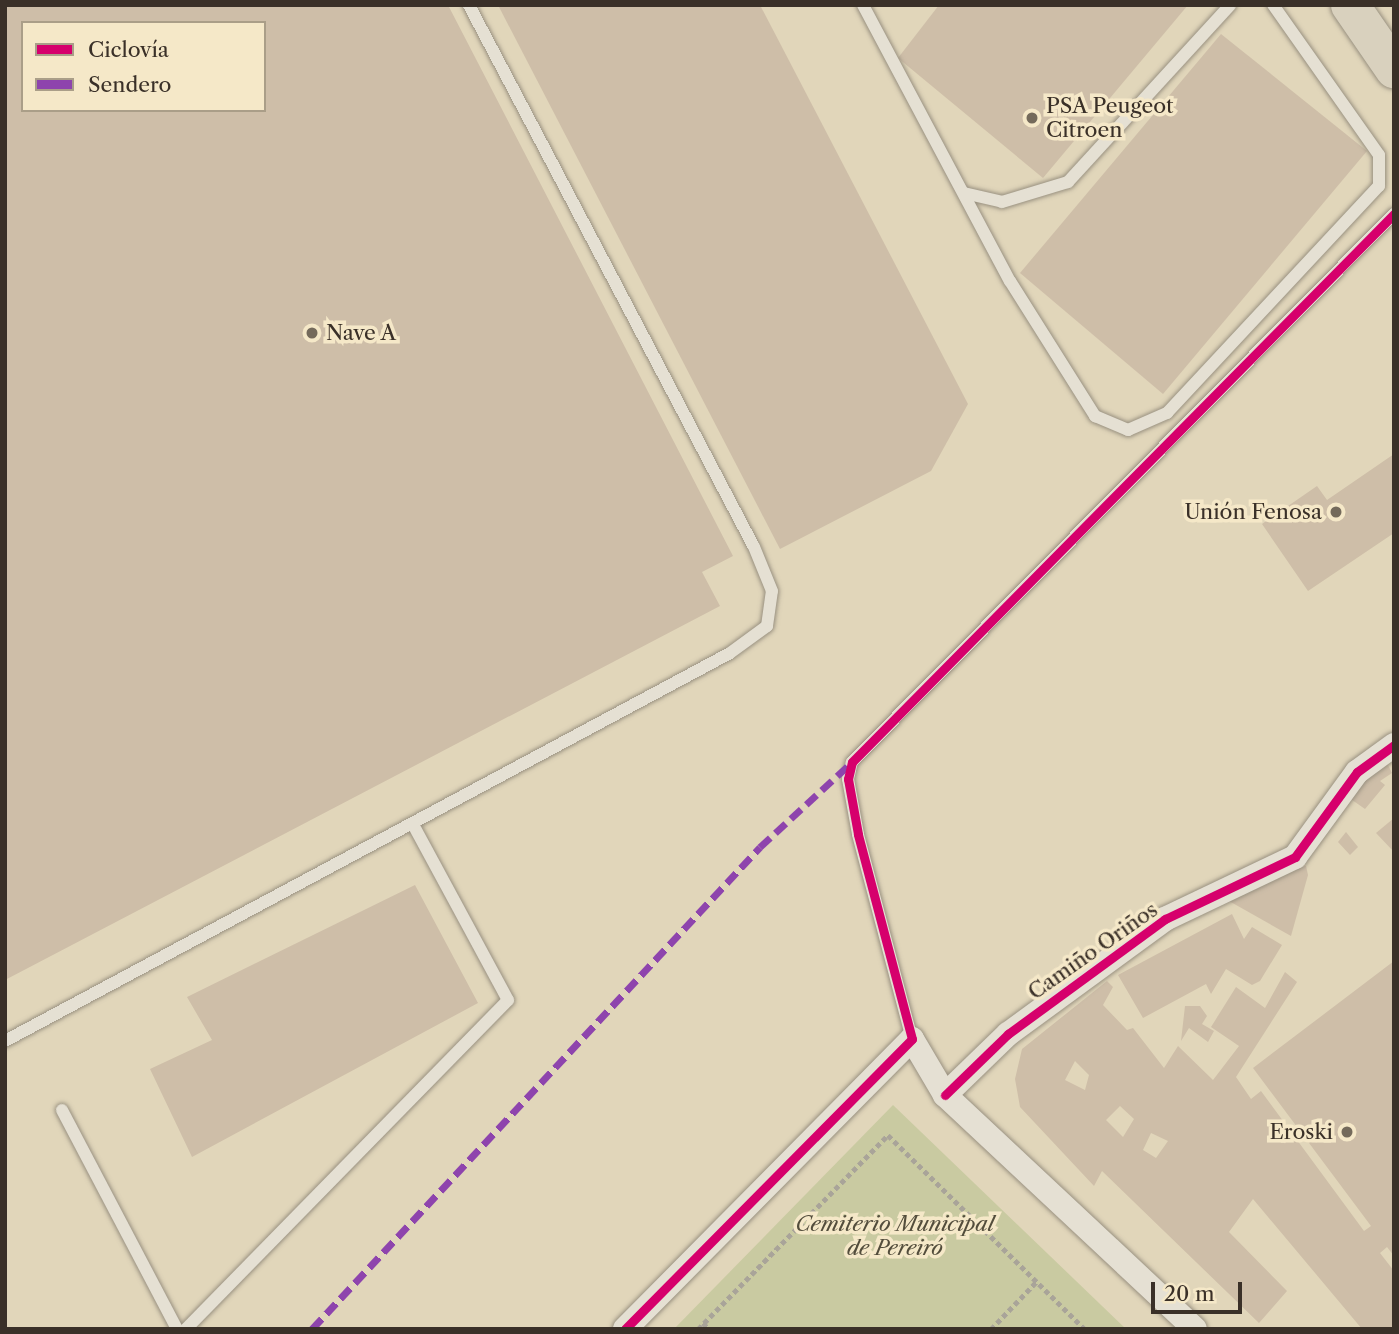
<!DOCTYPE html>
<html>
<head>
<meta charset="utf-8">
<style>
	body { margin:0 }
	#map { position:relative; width:1399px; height:1334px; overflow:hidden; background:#e1d6ba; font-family:"Libre Caslon Text",serif }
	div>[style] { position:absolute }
	.green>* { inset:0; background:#c9caa1 }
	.building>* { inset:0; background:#cebea8 }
	.path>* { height:4.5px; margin-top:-2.25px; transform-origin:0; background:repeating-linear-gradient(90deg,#a9a499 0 5px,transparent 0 8.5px) }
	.roads { filter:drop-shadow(0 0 2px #999181) drop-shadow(0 0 2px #999181) }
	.service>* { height:12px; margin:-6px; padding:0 6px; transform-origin:6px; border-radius:6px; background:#e5e0d3 }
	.minor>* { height:24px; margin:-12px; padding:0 12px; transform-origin:12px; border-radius:12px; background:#e5e0d3 }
	.primary>* { height:38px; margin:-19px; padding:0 19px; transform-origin:19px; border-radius:19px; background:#d9d1be }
	.quiet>* { height:7px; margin-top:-3.5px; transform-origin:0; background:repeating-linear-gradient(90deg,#8e44ad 0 14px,transparent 0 21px) }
	.cycleway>* { height:9px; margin:-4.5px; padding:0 4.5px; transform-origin:4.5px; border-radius:4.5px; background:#d6006c }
	.dots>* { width:19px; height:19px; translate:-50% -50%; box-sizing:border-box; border:4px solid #f5e8c8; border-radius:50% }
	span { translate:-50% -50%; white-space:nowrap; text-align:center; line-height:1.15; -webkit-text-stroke:7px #f5e8c8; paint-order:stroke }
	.poi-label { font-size:21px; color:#3a3028 }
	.left { translate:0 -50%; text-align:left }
	.right { translate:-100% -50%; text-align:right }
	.street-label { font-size:21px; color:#3a3028 }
	.park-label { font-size:21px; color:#534d3c; font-style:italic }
	.frame { position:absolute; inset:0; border:7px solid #3a3028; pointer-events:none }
	.legend { position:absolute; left:21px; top:21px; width:245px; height:91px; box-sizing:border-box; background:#f5e8c8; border:2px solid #aa9e88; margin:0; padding:9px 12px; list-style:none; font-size:21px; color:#3a3028 }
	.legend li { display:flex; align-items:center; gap:14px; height:35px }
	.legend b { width:35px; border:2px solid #aa9e88 }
	.scale { position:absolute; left:1151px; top:1282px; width:91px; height:32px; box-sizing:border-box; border:4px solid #3a3028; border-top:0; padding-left:9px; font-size:21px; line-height:24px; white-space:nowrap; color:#3a3028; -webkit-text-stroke:5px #f5e8c8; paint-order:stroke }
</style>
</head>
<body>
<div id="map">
	<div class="green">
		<div style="clip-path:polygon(893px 1105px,1126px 1329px,674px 1329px)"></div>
	</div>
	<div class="building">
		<div style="clip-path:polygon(evenodd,5px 5px,448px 5px,733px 556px,702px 572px,720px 606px,5px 980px,5px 5px,23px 23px,264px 23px,264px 110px,23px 110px,23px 23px)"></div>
		<div style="clip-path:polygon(498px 5px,760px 5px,968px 404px,931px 471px,780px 549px)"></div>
		<div style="clip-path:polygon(939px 5px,1188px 5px,1043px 178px,898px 58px)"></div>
		<div style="clip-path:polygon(1221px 34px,1367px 151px,1163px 394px,1020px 273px)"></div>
		<div style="clip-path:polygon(1394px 454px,1394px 533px,1308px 591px,1262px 524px,1317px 486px,1327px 500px)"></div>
		<div style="clip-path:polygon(1387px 763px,1392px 773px,1380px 781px,1385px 785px,1365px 809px,1345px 795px)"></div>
		<div style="clip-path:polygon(1394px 818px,1394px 852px,1376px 833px)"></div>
		<div style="clip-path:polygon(1346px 832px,1358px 847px,1350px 855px,1338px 842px)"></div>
		<div style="clip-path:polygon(1296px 864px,1306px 866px,1308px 875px,1291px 936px,1229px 901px)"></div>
		<div style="clip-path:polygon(415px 885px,478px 1003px,192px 1157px,150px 1069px,212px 1040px,187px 997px)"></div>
		<div style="clip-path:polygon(1232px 914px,1244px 939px,1252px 927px,1282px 945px,1260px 981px,1252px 985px,1226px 969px,1211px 994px,1206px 984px,1143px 1018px,1118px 975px)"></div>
		<div style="clip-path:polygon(evenodd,1394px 961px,1394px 1256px,1387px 1247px,1380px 1253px,1394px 1271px,1394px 1329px,1362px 1329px,1253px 1199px,1229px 1232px,1287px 1291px,1259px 1323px,1102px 1171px,1094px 1186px,1020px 1107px,1015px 1079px,1022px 1049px,1107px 981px,1113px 987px,1103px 1005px,1127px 1030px,1133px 1028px,1164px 1068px,1178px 1046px,1213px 1080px,1239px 1046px,1211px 1027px,1236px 987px,1265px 1008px,1285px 972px,1297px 982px,1236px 1077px,1251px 1099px,1261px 1091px,1364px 1231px,1371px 1226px,1253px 1068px,1394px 961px,1075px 1061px,1089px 1075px,1085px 1090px,1065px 1080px,1075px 1061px,1394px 961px,1120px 1106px,1134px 1119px,1123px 1137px,1106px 1120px,1120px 1106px,1394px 961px,1151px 1133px,1168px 1141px,1156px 1158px,1143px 1150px,1151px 1133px)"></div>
		<div style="clip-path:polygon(1185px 1006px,1200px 1006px,1207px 1016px,1202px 1024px,1214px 1031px,1208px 1042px,1189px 1028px,1181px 1041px)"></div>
	</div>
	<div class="path">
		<div style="left:703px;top:1323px;width:8px;rotate:45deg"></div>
		<div style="left:698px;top:1329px;width:272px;rotate:-45.6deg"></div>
		<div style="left:888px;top:1135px;width:276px;rotate:44.6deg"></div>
		<div style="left:991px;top:1329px;width:66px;rotate:-46.2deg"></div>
	</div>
	<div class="roads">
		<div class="service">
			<div style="left:863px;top:5px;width:313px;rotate:62deg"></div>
			<div style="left:1010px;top:281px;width:160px;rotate:57.8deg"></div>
			<div style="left:1095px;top:416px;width:36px;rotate:23deg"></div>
			<div style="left:1128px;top:430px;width:43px;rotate:-23.6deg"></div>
			<div style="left:1167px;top:413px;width:311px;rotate:-47deg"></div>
			<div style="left:1379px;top:186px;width:31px;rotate:-90deg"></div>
			<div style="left:1379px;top:155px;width:184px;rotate:-125.2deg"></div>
			<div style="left:964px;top:193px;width:39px;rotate:13deg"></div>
			<div style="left:1002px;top:202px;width:69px;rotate:-16.9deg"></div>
			<div style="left:1068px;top:182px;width:240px;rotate:-47.5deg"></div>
			<div style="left:912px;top:1039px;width:212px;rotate:-104.8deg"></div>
			<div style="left:858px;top:834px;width:56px;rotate:-100.3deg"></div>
			<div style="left:848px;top:779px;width:17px;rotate:-77deg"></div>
			<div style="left:852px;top:762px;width:771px;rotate:-45.32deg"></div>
			<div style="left:5px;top:1041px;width:822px;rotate:-28.15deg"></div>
			<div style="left:730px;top:653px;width:46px;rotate:-36.1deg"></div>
			<div style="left:767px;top:626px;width:35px;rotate:-82deg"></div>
			<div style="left:772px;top:591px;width:48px;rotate:-112.2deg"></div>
			<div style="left:754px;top:547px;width:612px;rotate:-117.74deg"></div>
			<div style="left:62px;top:1110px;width:247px;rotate:62.3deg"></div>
			<div style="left:186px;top:1329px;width:460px;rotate:-45.6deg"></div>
			<div style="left:508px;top:1000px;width:200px;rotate:-118.4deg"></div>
		</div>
		<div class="minor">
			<div style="left:945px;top:1095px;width:88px;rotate:-44.1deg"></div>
			<div style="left:1008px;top:1034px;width:195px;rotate:-36.2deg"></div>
			<div style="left:1165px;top:919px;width:144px;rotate:-25.5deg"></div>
			<div style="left:1295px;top:857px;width:105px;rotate:-53.9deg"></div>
			<div style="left:1357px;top:772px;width:46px;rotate:-36.1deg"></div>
			<div style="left:625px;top:1329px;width:408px;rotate:-45.3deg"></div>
			<div style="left:912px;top:1039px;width:65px;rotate:59.5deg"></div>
			<div style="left:945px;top:1095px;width:342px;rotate:43.1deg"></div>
		</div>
		<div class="primary">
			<div style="left:1350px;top:5px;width:78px;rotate:55.5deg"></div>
		</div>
	</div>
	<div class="quiet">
		<div style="left:312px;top:1329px;width:658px;rotate:-47.09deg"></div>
		<div style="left:760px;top:847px;width:125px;rotate:-42.7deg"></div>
	</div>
	<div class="cycleway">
		<div style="left:945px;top:1095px;width:88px;rotate:-44.1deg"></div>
		<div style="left:1008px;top:1034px;width:195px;rotate:-36.2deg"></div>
		<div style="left:1165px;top:919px;width:144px;rotate:-25.5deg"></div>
		<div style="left:1295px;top:857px;width:105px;rotate:-53.9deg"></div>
		<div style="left:1357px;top:772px;width:46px;rotate:-36.1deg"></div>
		<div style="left:625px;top:1329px;width:408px;rotate:-45.3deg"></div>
		<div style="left:912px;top:1039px;width:212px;rotate:-104.8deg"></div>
		<div style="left:858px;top:834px;width:56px;rotate:-100.3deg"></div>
		<div style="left:848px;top:779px;width:17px;rotate:-77deg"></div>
		<div style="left:852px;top:762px;width:771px;rotate:-45.32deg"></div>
	</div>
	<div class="dots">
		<div style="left:1032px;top:118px;background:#746a5b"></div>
		<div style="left:312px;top:333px;background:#746a5b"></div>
		<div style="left:1336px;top:512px;background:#746a5b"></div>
		<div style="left:1347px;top:1132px;background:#746a5b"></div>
	</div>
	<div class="poi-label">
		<span class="left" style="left:1046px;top:118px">PSA Peugeot<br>Citroen</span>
		<span class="left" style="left:326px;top:333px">Nave A</span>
		<span class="right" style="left:1322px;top:512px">Unión Fenosa</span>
		<span class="right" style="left:1333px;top:1132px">Eroski</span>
	</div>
	<div class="street-label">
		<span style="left:1093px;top:951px;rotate:-35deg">Camiño Oriños</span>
	</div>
	<div class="park-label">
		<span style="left:895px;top:1236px">Cemiterio Municipal<br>de Pereiró</span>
	</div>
	<div class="frame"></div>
	<ul class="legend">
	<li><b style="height:9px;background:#d6006c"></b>Ciclovía</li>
	<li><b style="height:9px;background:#8e44ad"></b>Sendero</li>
	</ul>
	<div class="scale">20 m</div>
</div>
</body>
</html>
